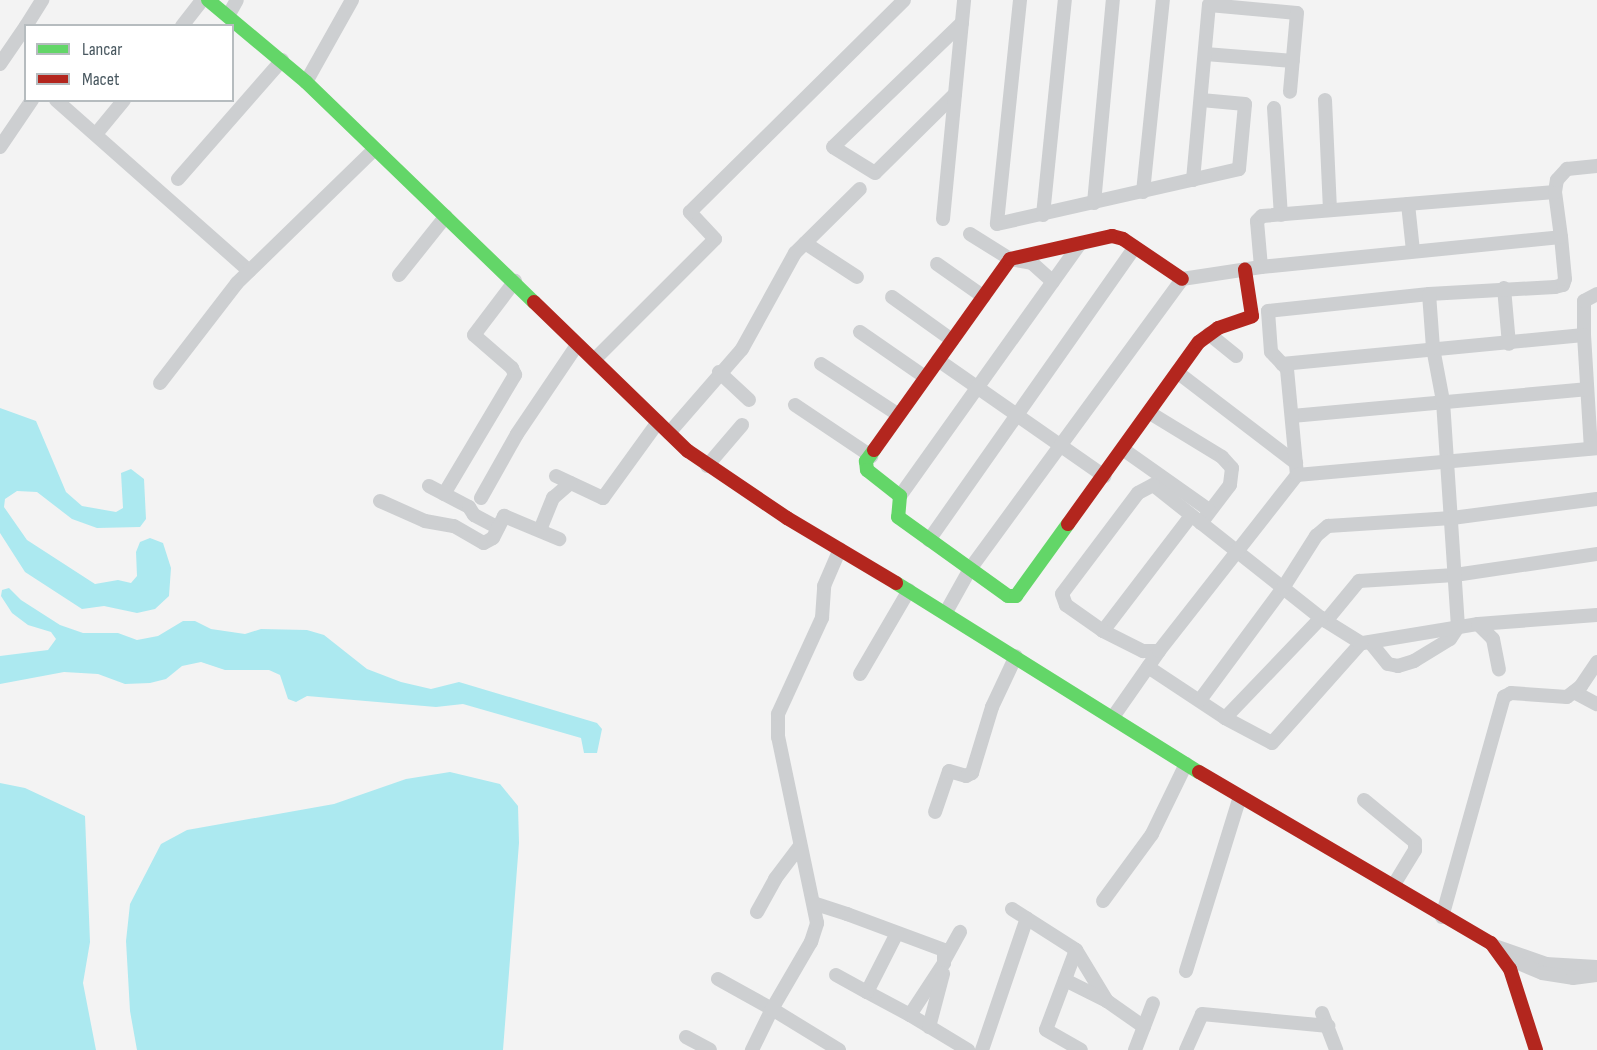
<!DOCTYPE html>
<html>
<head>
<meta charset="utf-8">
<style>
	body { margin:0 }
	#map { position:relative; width:1597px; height:1050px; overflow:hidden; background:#f3f3f3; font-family:"Sofia Sans Condensed",sans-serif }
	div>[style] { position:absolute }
	.water>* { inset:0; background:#ace9f0 }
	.street>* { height:14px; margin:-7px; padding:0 7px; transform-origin:7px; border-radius:7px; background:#cdcfd1 }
	.fast>* { height:14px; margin:-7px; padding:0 7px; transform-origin:7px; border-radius:7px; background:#63d668 }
	.jam>* { height:14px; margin:-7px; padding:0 7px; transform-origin:7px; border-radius:7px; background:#b3261e }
	span { translate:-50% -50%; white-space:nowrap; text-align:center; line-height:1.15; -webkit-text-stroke:4.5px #fff; paint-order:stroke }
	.legend { position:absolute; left:24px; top:24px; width:210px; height:78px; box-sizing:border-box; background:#fff; border:2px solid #b6bcbf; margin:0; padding:8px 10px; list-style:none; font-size:18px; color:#495860 }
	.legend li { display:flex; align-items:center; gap:12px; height:30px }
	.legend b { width:30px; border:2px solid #b6bcbf }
</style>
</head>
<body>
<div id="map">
	<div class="water">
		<div style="clip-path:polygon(0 408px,36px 421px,66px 492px,82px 506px,116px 512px,123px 508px,121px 473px,131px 469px,144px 479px,146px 519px,140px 527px,97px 528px,72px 519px,37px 492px,17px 491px,5px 499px,4px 507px,27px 540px,95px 584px,118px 580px,131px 583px,137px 576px,136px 552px,140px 542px,150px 538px,163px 543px,171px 568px,169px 596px,155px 609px,137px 613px,104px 606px,82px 609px,25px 572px,0 533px)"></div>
		<div style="clip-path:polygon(9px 588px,21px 600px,60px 625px,83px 633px,118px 633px,137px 640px,158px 636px,183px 621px,195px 621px,211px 629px,245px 634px,261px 629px,307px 630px,324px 635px,367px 669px,401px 682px,431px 689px,459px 682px,597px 723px,602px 729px,597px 753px,584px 753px,581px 738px,463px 704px,436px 707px,307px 696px,296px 702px,288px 699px,280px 675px,269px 670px,225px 670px,201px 662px,182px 666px,166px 679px,150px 683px,125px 684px,98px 674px,64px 672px,0 684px,0 656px,48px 650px,56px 639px,51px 632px,28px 625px,12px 613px,1px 596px,2px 590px)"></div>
		<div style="clip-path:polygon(450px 772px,500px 784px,518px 806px,519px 843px,503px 1050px,137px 1050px,130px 1011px,126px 941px,130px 904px,161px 844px,187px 830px,334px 804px,406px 779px)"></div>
		<div style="clip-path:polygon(0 783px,25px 788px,85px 816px,90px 942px,83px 983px,96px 1050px,0 1050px)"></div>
	</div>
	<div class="street">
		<div style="left:1020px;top:0;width:225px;rotate:95.9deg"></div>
		<div style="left:997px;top:224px;width:248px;rotate:-12.8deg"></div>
		<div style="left:1239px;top:169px;width:65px;rotate:-84.7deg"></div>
		<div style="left:1245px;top:104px;width:44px;rotate:-174.8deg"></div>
		<div style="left:228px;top:16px;width:18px;rotate:-61deg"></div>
		<div style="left:26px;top:26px;width:31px;rotate:-58deg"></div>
		<div style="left:182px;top:26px;width:33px;rotate:-52deg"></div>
		<div style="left:1205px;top:54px;width:88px;rotate:4.5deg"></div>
		<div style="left:0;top:64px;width:46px;rotate:-55.6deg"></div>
		<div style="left:306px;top:82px;width:94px;rotate:-60.7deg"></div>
		<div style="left:955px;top:94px;width:112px;rotate:135.4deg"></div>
		<div style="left:875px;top:173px;width:49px;rotate:-148.2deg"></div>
		<div style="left:833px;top:147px;width:179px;rotate:-43.9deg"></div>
		<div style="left:56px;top:100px;width:258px;rotate:41.5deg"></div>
		<div style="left:1325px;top:100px;width:110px;rotate:87.4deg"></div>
		<div style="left:1274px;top:108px;width:107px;rotate:86.3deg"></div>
		<div style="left:96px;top:134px;width:44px;rotate:-50.5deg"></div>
		<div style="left:0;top:147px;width:57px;rotate:-55.8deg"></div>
		<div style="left:178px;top:179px;width:158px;rotate:-48.8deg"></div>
		<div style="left:1193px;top:180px;width:176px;rotate:-84.8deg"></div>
		<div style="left:1209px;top:5px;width:88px;rotate:5.2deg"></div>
		<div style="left:1297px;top:13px;width:79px;rotate:95.1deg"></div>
		<div style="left:1143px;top:192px;width:193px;rotate:-84.1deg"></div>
		<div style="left:1094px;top:203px;width:204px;rotate:-84.7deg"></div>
		<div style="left:1408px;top:204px;width:47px;rotate:83.9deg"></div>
		<div style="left:1043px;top:215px;width:216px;rotate:-84.2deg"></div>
		<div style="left:943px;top:219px;width:220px;rotate:-84.5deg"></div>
		<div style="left:970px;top:234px;width:47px;rotate:32deg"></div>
		<div style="left:1010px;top:259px;width:22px;rotate:10deg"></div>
		<div style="left:1032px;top:263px;width:28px;rotate:42deg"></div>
		<div style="left:805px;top:243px;width:62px;rotate:33.2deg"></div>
		<div style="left:937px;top:264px;width:57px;rotate:35.1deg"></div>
		<div style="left:1261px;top:267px;width:46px;rotate:-95deg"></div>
		<div style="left:1257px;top:221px;width:7px;rotate:-45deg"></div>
		<div style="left:1262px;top:216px;width:294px;rotate:-4.7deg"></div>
		<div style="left:399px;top:275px;width:75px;rotate:-51.5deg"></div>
		<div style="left:1504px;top:288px;width:56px;rotate:84.9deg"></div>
		<div style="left:892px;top:297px;width:74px;rotate:35.6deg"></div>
		<div style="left:860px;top:332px;width:79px;rotate:34.7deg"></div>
		<div style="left:1209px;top:334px;width:35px;rotate:39deg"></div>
		<div style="left:1584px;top:335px;width:34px;rotate:-90deg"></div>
		<div style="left:1584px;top:301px;width:15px;rotate:-28deg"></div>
		<div style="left:594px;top:360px;width:171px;rotate:-45deg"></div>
		<div style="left:715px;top:239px;width:37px;rotate:-133deg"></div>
		<div style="left:690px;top:212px;width:301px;rotate:-44.7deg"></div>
		<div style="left:938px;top:360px;width:203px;rotate:34.9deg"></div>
		<div style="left:821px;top:364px;width:91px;rotate:33.3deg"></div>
		<div style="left:1282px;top:364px;width:303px;rotate:-5.5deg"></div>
		<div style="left:1584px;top:335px;width:113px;rotate:86.5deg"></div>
		<div style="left:719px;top:372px;width:41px;rotate:43deg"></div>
		<div style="left:1177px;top:372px;width:150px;rotate:37.4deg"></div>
		<div style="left:160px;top:383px;width:126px;rotate:-52.4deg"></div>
		<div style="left:237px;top:283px;width:191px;rotate:-44.2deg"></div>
		<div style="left:795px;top:405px;width:92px;rotate:33.9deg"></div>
		<div style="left:1150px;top:413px;width:84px;rotate:31.4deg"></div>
		<div style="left:1222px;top:457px;width:15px;rotate:48deg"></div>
		<div style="left:1232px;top:468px;width:17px;rotate:97deg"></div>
		<div style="left:1230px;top:485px;width:48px;rotate:127.3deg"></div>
		<div style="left:1292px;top:416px;width:295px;rotate:-5.2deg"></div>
		<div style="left:669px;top:433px;width:111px;rotate:-49deg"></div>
		<div style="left:742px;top:349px;width:110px;rotate:-61.1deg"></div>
		<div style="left:795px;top:253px;width:91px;rotate:-44.6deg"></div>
		<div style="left:1124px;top:450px;width:104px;rotate:35.2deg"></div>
		<div style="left:707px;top:466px;width:54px;rotate:-49.5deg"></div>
		<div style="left:1297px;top:475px;width:106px;rotate:-95.4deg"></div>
		<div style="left:1287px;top:369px;width:23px;rotate:-133deg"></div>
		<div style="left:1271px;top:352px;width:41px;rotate:-94.2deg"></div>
		<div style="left:1268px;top:311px;width:162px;rotate:-6deg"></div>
		<div style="left:1429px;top:294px;width:126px;rotate:-3.2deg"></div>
		<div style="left:1555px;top:287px;width:8px;rotate:-14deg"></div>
		<div style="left:1563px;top:285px;width:6px;rotate:-72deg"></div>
		<div style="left:1565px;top:279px;width:42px;rotate:-95.4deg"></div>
		<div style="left:556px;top:476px;width:52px;rotate:25.1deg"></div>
		<div style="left:603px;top:498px;width:94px;rotate:-54.1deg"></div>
		<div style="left:429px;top:486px;width:45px;rotate:27.7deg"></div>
		<div style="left:469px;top:507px;width:9px;rotate:58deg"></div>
		<div style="left:474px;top:515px;width:27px;rotate:28deg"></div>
		<div style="left:444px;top:494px;width:139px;rotate:-59.2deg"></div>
		<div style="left:515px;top:375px;width:8px;rotate:-113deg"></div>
		<div style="left:512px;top:368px;width:50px;rotate:-139deg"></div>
		<div style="left:474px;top:335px;width:68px;rotate:-52.8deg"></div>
		<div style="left:900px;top:496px;width:310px;rotate:-54.5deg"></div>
		<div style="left:481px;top:498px;width:73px;rotate:-60.6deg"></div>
		<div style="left:517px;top:434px;width:107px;rotate:-56deg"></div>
		<div style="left:380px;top:501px;width:49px;rotate:24deg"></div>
		<div style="left:425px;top:521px;width:29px;rotate:10deg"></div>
		<div style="left:454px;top:526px;width:34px;rotate:30deg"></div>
		<div style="left:484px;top:543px;width:10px;rotate:-29deg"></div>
		<div style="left:493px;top:538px;width:25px;rotate:-63deg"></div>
		<div style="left:504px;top:516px;width:60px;rotate:22.7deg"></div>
		<div style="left:540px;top:530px;width:35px;rotate:-68deg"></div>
		<div style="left:553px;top:498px;width:23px;rotate:-41deg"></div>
		<div style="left:929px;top:540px;width:358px;rotate:-54.9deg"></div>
		<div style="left:946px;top:612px;width:49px;rotate:-60.8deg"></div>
		<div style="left:970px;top:569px;width:359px;rotate:-53.8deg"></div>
		<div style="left:1182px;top:279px;width:80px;rotate:-8.6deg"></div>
		<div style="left:1261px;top:267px;width:301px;rotate:-5.7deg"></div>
		<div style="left:1561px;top:237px;width:45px;rotate:-97.6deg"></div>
		<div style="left:1555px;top:192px;width:12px;rotate:-81deg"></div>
		<div style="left:1557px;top:180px;width:15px;rotate:-48deg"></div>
		<div style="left:1567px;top:169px;width:30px;rotate:-6deg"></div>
		<div style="left:1326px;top:621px;width:52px;rotate:-50.5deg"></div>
		<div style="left:1359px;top:581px;width:96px;rotate:-3.6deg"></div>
		<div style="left:1455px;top:575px;width:144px;rotate:-8.4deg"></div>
		<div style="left:1478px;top:624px;width:21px;rotate:45deg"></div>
		<div style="left:1493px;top:639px;width:31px;rotate:79deg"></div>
		<div style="left:1103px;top:631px;width:145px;rotate:-52.6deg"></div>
		<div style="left:1370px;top:642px;width:28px;rotate:51deg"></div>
		<div style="left:1388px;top:664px;width:10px;rotate:11deg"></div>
		<div style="left:1398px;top:666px;width:17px;rotate:-17deg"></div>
		<div style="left:1414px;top:661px;width:42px;rotate:-31.4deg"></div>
		<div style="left:1450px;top:639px;width:14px;rotate:-56deg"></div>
		<div style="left:1458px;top:627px;width:226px;rotate:-93.8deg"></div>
		<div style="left:1443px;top:401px;width:54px;rotate:-100.7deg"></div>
		<div style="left:1433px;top:348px;width:54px;rotate:-94.2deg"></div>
		<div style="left:1363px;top:643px;width:117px;rotate:-9.4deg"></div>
		<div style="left:1478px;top:624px;width:119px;rotate:-4.3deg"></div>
		<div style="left:1148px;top:667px;width:92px;rotate:33.5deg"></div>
		<div style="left:1225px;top:718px;width:53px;rotate:28deg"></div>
		<div style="left:1272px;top:743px;width:134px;rotate:-48.3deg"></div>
		<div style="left:1361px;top:643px;width:47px;rotate:-148deg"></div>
		<div style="left:1321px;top:618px;width:214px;rotate:-141.6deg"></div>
		<div style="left:1153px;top:485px;width:17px;rotate:152deg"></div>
		<div style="left:1138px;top:493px;width:126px;rotate:127deg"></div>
		<div style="left:1062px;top:594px;width:12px;rotate:70deg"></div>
		<div style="left:1066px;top:605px;width:45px;rotate:35.1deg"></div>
		<div style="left:1103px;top:631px;width:45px;rotate:26.6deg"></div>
		<div style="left:1143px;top:651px;width:16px"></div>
		<div style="left:860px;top:674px;width:97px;rotate:-59.7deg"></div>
		<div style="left:1574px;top:692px;width:26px;rotate:28deg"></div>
		<div style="left:1200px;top:700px;width:139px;rotate:-53.5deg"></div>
		<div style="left:1283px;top:588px;width:62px;rotate:-57.6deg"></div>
		<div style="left:1316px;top:536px;width:16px;rotate:-40deg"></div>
		<div style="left:1328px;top:526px;width:124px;rotate:-3.7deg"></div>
		<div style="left:1452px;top:518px;width:146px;rotate:-7.5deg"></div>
		<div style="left:1113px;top:717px;width:80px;rotate:-55.1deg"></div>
		<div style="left:1159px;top:651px;width:224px;rotate:-51.9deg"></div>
		<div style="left:1297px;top:475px;width:301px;rotate:-5.1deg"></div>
		<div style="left:1225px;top:718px;width:139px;rotate:-46.2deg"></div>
		<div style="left:1364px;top:800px;width:66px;rotate:39.5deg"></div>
		<div style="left:1415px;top:842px;width:8px;rotate:90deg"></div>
		<div style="left:1415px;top:850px;width:42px;rotate:121.4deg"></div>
		<div style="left:935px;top:812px;width:43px;rotate:-71.1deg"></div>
		<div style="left:949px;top:771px;width:18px;rotate:16deg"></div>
		<div style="left:966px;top:776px;width:7px;rotate:-27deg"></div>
		<div style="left:972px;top:773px;width:69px;rotate:-73.1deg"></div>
		<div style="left:992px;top:707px;width:56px;rotate:-64.8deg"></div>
		<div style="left:1103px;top:901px;width:83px;rotate:-53.8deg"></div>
		<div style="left:1152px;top:834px;width:78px;rotate:-64.1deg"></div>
		<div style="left:816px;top:904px;width:33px;rotate:18deg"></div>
		<div style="left:847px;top:914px;width:103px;rotate:20.4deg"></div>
		<div style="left:944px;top:950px;width:13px;rotate:90deg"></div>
		<div style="left:944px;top:963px;width:62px;rotate:123.2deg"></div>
		<div style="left:910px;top:1015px;width:49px;rotate:-151.9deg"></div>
		<div style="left:867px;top:992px;width:66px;rotate:-63deg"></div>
		<div style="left:1012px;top:909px;width:76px;rotate:32.6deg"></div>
		<div style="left:1076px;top:950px;width:60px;rotate:58.7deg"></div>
		<div style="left:1107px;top:1001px;width:45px;rotate:35.1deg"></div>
		<div style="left:757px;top:912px;width:38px;rotate:-61deg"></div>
		<div style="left:775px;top:879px;width:41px;rotate:-52.9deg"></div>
		<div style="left:1442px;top:917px;width:229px;rotate:-74.3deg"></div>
		<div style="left:1504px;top:697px;width:8px;rotate:-30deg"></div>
		<div style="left:1511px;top:693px;width:56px;rotate:4.1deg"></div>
		<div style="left:1567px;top:697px;width:18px;rotate:-38deg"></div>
		<div style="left:1581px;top:686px;width:29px;rotate:-56deg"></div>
		<div style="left:1495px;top:946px;width:54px;rotate:19.4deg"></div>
		<div style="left:1546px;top:964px;width:51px;rotate:3.4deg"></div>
		<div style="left:1076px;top:950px;width:85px;rotate:110.6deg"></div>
		<div style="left:1046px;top:1030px;width:40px;rotate:29.7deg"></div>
		<div style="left:1504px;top:957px;width:41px;rotate:22.8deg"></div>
		<div style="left:1542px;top:973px;width:31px;rotate:9deg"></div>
		<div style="left:1573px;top:978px;width:24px;rotate:-7deg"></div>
		<div style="left:945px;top:959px;width:31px;rotate:-61deg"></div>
		<div style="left:1186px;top:971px;width:182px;rotate:-72.8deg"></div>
		<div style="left:836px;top:975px;width:35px;rotate:29deg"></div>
		<div style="left:718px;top:979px;width:62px;rotate:29.1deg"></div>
		<div style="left:772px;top:1009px;width:46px;rotate:116deg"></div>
		<div style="left:1065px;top:980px;width:47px;rotate:26.6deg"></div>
		<div style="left:1322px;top:1013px;width:40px;rotate:69deg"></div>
		<div style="left:910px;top:1015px;width:68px;rotate:31.1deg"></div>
		<div style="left:929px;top:1027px;width:55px;rotate:-75.2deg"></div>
		<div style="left:686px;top:1037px;width:27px;rotate:28deg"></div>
		<div style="left:839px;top:1050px;width:79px;rotate:-148.5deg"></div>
		<div style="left:772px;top:1009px;width:78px;rotate:-59.8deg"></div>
		<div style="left:811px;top:942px;width:20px;rotate:-72deg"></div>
		<div style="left:817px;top:923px;width:190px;rotate:-101.8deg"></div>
		<div style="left:778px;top:737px;width:23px;rotate:-90deg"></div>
		<div style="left:778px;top:714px;width:106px;rotate:-65.4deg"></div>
		<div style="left:822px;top:618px;width:32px;rotate:-86deg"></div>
		<div style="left:824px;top:586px;width:40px;rotate:-66.6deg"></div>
		<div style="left:982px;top:1050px;width:139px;rotate:-71.2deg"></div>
		<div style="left:1135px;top:1050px;width:50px;rotate:-69deg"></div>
		<div style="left:1186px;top:1050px;width:39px;rotate:-66deg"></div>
		<div style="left:1202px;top:1014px;width:127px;rotate:5.4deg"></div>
	</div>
	<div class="fast">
		<div style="left:208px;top:0;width:128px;rotate:39.9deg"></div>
		<div style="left:306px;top:82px;width:317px;rotate:44deg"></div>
		<div style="left:874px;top:450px;width:14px;rotate:126deg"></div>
		<div style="left:866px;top:461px;width:9px;rotate:84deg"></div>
		<div style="left:867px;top:470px;width:42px;rotate:38.2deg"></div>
		<div style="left:900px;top:496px;width:21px;rotate:95deg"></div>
		<div style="left:898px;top:517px;width:135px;rotate:35.7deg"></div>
		<div style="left:1008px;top:596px;width:8px"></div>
		<div style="left:1016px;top:596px;width:89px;rotate:-54.2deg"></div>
		<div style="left:896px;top:583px;width:357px;rotate:32deg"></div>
	</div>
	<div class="jam">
		<div style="left:534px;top:302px;width:214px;rotate:44.1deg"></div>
		<div style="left:688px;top:451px;width:120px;rotate:34.1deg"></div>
		<div style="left:787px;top:518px;width:127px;rotate:30.8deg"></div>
		<div style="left:874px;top:450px;width:234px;rotate:-54.5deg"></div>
		<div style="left:1010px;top:259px;width:105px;rotate:-12.7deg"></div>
		<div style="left:1112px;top:236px;width:11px;rotate:15deg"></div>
		<div style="left:1123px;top:239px;width:71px;rotate:34.1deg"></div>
		<div style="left:1068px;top:524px;width:224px;rotate:-54.3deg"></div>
		<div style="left:1199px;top:342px;width:24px;rotate:-36deg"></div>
		<div style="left:1218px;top:328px;width:36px;rotate:-19deg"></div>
		<div style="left:1252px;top:316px;width:47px;rotate:-98.7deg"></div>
		<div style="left:1199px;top:772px;width:338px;rotate:30.4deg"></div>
		<div style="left:1491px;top:943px;width:32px;rotate:54deg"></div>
		<div style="left:1510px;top:969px;width:85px;rotate:72.2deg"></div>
	</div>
	<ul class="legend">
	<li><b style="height:8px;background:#63d668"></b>Lancar</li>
	<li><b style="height:8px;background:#b3261e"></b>Macet</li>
	</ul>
</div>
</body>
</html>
